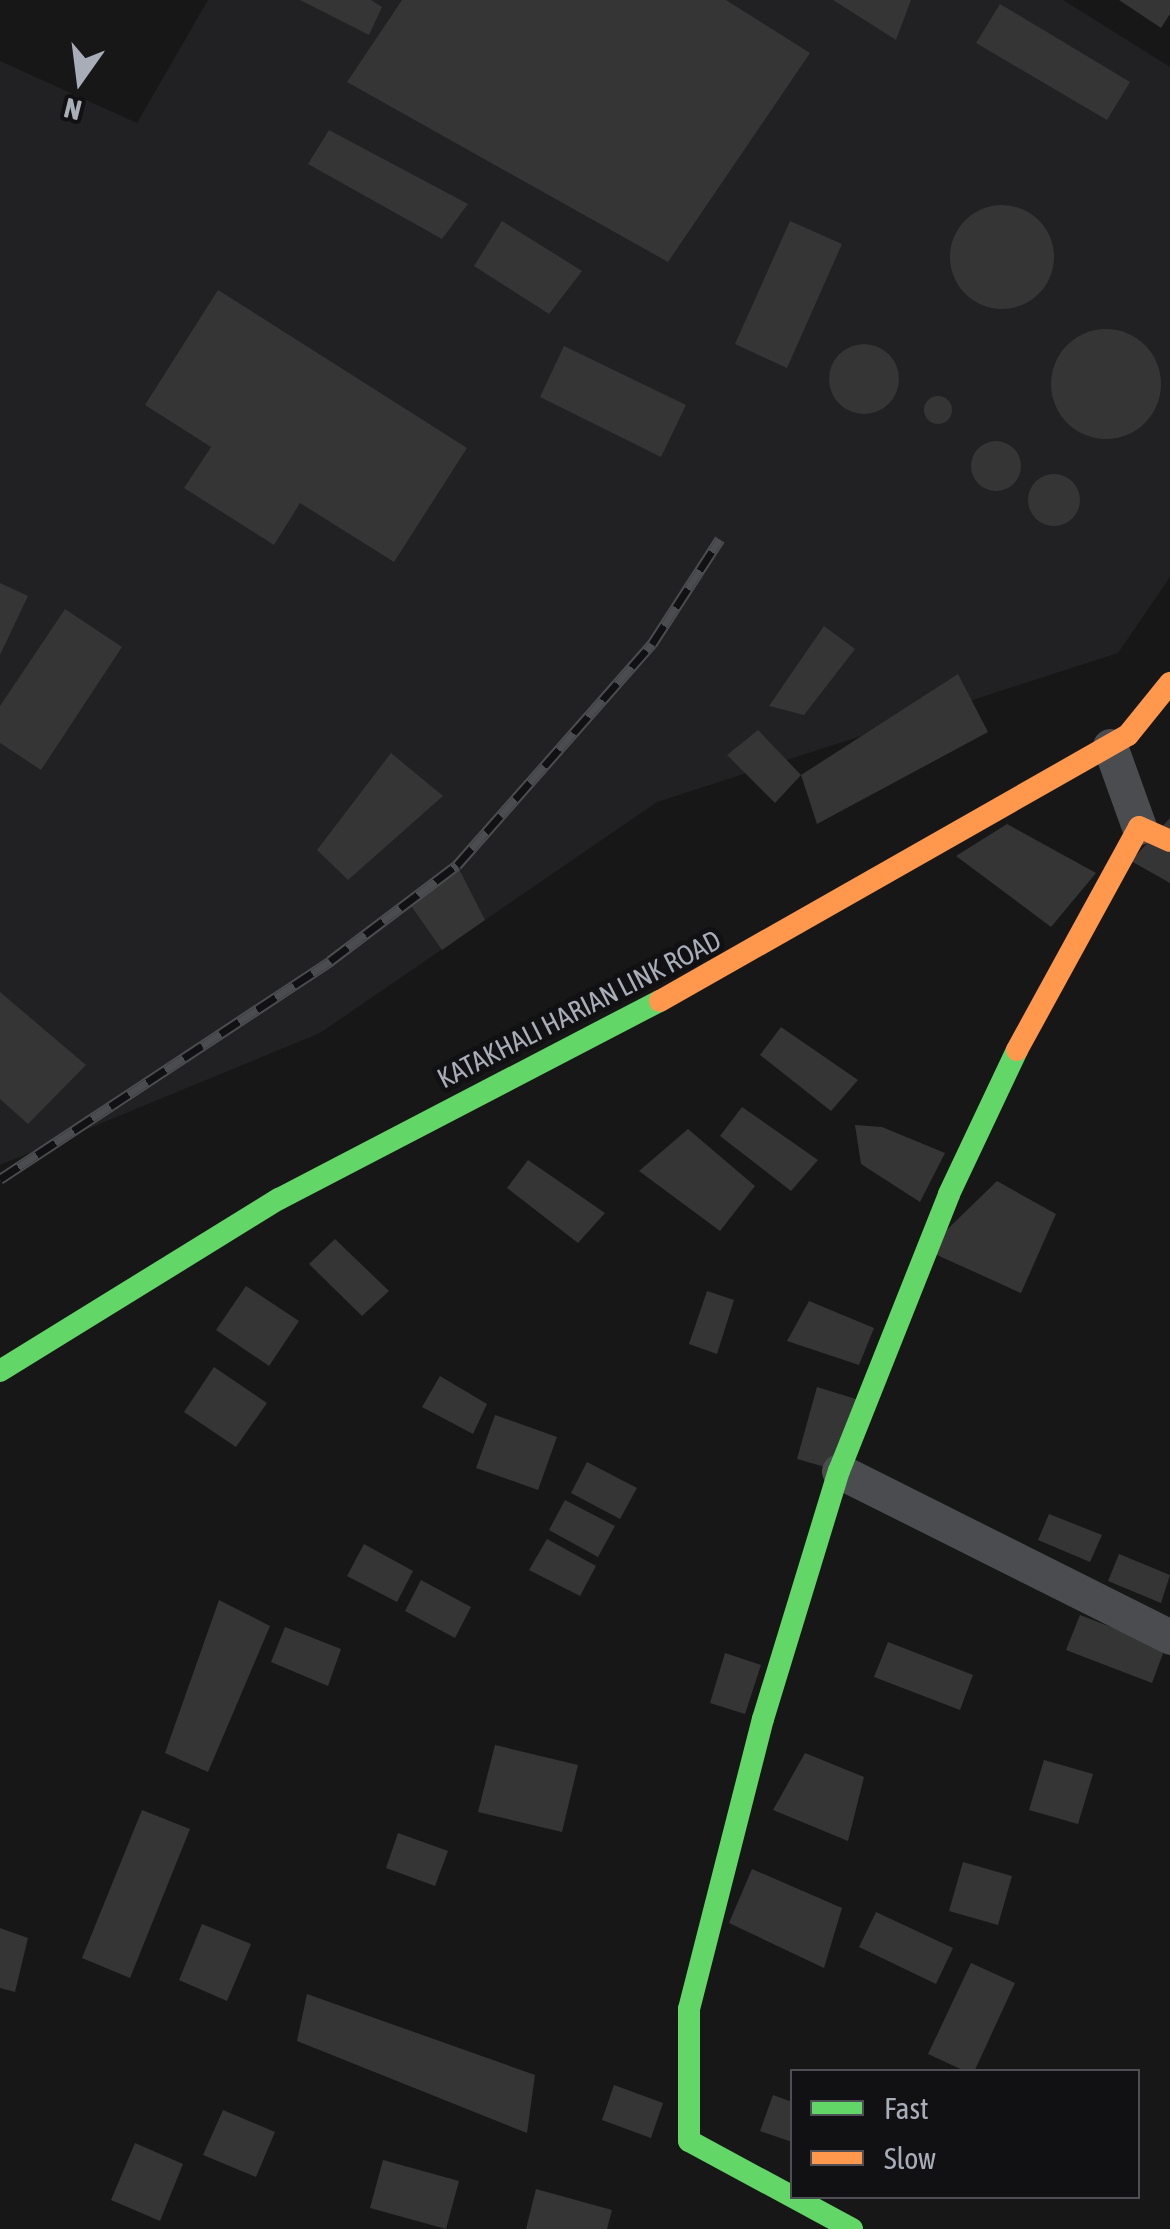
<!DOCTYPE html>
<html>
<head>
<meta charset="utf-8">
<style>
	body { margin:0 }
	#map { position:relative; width:1170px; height:2229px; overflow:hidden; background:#171717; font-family:"Asap Condensed",sans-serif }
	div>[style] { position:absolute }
	.built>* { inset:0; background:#212123 }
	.building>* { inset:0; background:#353536 }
	.round { border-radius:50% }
	.street>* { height:35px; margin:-17.5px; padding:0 17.5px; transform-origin:17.5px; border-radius:17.5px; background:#4b4c50 }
	.fast>* { height:22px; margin:-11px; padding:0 11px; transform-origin:11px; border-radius:11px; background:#63d668 }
	.slow>* { height:22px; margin:-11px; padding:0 11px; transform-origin:11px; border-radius:11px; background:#ff974d }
	.rail>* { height:11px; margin-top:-5.5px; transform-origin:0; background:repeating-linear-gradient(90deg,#111113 0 22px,#4b4c4f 0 44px); box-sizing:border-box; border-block:2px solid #4b4c4f }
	span { translate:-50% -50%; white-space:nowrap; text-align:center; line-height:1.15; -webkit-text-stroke:10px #111113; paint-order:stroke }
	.street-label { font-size:28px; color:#a8adb8 }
	.legend { position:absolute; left:790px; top:2069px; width:350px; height:130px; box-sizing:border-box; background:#111113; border:2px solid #4d4f55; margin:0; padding:12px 18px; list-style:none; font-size:30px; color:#a8adb8 }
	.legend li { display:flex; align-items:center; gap:20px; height:50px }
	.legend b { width:50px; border:2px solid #4d4f55 }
	.north { position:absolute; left:30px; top:30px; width:100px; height:100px; -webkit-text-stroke:8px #111113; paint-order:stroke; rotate:194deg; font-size:28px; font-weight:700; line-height:40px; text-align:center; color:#a8adb8 }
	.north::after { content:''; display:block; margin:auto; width:35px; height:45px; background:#a8adb8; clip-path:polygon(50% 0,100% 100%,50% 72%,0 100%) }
</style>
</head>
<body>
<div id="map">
	<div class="built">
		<div style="clip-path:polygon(208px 0,1063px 0,1170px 67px,1170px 577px,1118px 653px,657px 802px,320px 1033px,0 1165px,0 61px,137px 123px)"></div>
	</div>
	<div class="building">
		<div style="clip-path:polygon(300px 0,371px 0,382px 7px,369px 35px)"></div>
		<div style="clip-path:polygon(402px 0,726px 0,810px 53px,668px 262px,347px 82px)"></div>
		<div style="clip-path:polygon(833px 0,911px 0,896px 40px)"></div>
		<div style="clip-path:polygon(1119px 0,1170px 0,1170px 14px,1161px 28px)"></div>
		<div style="clip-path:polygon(1000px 4px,1130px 82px,1107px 120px,976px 43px)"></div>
		<div style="clip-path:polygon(329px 130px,468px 204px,442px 239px,308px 164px)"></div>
		<div class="round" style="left:950px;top:205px;width:104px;height:104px"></div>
		<div style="clip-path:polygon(502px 221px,582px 271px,549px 314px,474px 266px)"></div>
		<div style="clip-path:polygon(790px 221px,842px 244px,787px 368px,735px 344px)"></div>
		<div style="clip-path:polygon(218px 290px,467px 448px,394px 562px,300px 503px,274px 545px,184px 488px,211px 447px,145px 405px)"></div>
		<div class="round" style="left:1051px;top:329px;width:110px;height:110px"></div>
		<div class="round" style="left:829px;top:344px;width:70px;height:70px"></div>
		<div style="clip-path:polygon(564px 346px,686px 405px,661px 457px,540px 397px)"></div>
		<div class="round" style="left:924px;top:396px;width:28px;height:28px"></div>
		<div class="round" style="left:971px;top:441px;width:50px;height:50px"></div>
		<div class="round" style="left:1028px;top:474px;width:52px;height:52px"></div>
		<div style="clip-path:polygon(0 583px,28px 596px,0 655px)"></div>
		<div style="clip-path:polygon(65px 609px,122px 647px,41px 770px,0 743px,0 706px)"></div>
		<div style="clip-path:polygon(824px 626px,855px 649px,804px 715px,769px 706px)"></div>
		<div style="clip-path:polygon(958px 674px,988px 732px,817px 824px,801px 775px)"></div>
		<div style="clip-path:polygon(758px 730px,801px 775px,775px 803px,727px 755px)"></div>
		<div style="clip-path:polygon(391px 753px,443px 796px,348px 880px,317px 850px)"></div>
		<div style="clip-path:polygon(1170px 818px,1170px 883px,1131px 861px)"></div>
		<div style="clip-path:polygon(1007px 824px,1096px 873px,1051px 927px,956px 856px)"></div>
		<div style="clip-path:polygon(457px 865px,485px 920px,442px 950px,407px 900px)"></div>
		<div style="clip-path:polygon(0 992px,86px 1065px,28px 1124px,0 1099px)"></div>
		<div style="clip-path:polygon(781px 1027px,858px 1080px,831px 1111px,760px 1055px)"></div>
		<div style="clip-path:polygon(742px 1107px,818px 1160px,791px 1191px,720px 1136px)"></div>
		<div style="clip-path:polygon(855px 1125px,882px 1127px,945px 1153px,920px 1202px,861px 1164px)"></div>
		<div style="clip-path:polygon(688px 1129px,755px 1186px,720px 1231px,639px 1171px)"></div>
		<div style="clip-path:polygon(528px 1160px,605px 1213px,578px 1243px,507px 1188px)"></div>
		<div style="clip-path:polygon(997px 1181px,1056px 1214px,1021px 1293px,926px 1250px)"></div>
		<div style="clip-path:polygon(335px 1239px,389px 1291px,362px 1316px,309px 1264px)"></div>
		<div style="clip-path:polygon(246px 1286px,299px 1321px,269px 1366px,216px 1330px)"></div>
		<div style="clip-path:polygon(707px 1291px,734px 1300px,717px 1354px,689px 1344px)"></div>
		<div style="clip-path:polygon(809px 1301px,874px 1328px,859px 1365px,787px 1341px)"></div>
		<div style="clip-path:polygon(214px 1367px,267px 1403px,236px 1447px,184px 1412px)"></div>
		<div style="clip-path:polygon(440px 1376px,487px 1404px,473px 1434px,422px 1407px)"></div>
		<div style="clip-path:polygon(817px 1387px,859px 1400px,839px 1471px,797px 1459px)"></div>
		<div style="clip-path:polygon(495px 1415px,557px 1437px,538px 1490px,476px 1468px)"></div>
		<div style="clip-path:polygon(587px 1462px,637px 1488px,620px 1519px,571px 1493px)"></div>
		<div style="clip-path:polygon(565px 1500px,615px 1526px,598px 1557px,549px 1530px)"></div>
		<div style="clip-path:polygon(1049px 1514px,1102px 1535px,1090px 1562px,1038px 1540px)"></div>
		<div style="clip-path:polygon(547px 1539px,596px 1566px,580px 1596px,529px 1570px)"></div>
		<div style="clip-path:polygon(364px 1544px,413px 1571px,397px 1602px,347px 1576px)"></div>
		<div style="clip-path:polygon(1119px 1554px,1170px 1575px,1161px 1603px,1108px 1581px)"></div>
		<div style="clip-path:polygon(421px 1580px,471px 1607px,455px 1638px,405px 1611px)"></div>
		<div style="clip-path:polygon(219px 1600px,270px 1626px,208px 1772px,165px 1753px)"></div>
		<div style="clip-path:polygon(1080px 1615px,1165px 1648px,1152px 1683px,1066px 1650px)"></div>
		<div style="clip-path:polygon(285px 1627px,341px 1649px,328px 1686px,271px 1662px)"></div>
		<div style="clip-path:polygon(888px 1642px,973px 1675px,960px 1710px,874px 1677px)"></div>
		<div style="clip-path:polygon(725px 1653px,761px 1665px,745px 1714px,710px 1703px)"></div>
		<div style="clip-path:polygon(495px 1745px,578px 1765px,562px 1832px,478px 1812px)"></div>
		<div style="clip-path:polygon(805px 1753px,864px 1777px,848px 1841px,773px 1810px)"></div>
		<div style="clip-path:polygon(1044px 1760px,1093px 1774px,1078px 1824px,1029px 1810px)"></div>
		<div style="clip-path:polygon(142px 1810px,190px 1829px,130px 1978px,82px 1958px)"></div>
		<div style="clip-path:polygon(398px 1833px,448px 1851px,435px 1886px,386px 1868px)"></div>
		<div style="clip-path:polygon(963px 1862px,1012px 1876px,998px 1925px,949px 1911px)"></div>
		<div style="clip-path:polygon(752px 1869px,842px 1908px,824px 1968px,729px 1923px)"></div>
		<div style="clip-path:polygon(876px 1912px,953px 1948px,936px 1984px,859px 1947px)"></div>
		<div style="clip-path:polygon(202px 1924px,251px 1944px,227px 2001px,179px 1980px)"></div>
		<div style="clip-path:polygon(0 1928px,28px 1938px,15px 1992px,0 1988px)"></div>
		<div style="clip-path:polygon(971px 1963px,1015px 1983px,974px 2072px,967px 2072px,928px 2054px)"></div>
		<div style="clip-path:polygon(307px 1994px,535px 2075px,527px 2133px,297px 2041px)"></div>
		<div style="clip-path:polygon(614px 2085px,663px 2103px,651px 2138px,602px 2120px)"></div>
		<div style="clip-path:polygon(773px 2095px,792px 2102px,792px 2142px,760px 2131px)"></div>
		<div style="clip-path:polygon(223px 2110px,275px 2132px,256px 2177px,203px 2155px)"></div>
		<div style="clip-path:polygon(135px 2143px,183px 2164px,160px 2221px,111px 2200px)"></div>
		<div style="clip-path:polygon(383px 2160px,459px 2181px,446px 2229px,370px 2208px)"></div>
		<div style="clip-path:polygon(536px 2189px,612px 2210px,607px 2229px,526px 2229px)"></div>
	</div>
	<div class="street">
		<div style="left:1110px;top:746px;width:86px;rotate:70.3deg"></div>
		<div style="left:839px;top:1471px;width:370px;rotate:26.6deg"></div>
	</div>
	<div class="fast">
		<div style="left:0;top:1371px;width:328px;rotate:-31.7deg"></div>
		<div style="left:279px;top:1199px;width:429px;rotate:-27.5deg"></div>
		<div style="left:852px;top:2229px;width:185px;rotate:-151.6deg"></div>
		<div style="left:689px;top:2141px;width:132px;rotate:-90deg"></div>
		<div style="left:689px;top:2009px;width:299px;rotate:-75.7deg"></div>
		<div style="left:763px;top:1719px;width:259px;rotate:-73deg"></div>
		<div style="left:839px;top:1471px;width:298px;rotate:-68.3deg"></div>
		<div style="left:949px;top:1194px;width:159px;rotate:-64.7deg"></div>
	</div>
	<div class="slow">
		<div style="left:660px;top:1001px;width:538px;rotate:-29.61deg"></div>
		<div style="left:1128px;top:735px;width:67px;rotate:-51.1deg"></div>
		<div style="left:1017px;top:1050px;width:254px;rotate:-61.3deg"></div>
		<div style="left:1139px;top:827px;width:34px;rotate:24deg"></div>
	</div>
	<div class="rail">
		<div style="left:0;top:1179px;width:396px;rotate:-33.4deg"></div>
		<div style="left:330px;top:961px;width:159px;rotate:-37.1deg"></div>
		<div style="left:457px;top:865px;width:295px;rotate:-48.6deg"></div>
		<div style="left:652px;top:644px;width:125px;rotate:-57.1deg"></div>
	</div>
	<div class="street-label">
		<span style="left:579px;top:1009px;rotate:-27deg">KATAKHALI HARIAN LINK ROAD</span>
	</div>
	<ul class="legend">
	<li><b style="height:12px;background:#63d668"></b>Fast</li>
	<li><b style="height:12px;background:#ff974d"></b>Slow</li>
	</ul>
	<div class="north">N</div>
</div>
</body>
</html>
